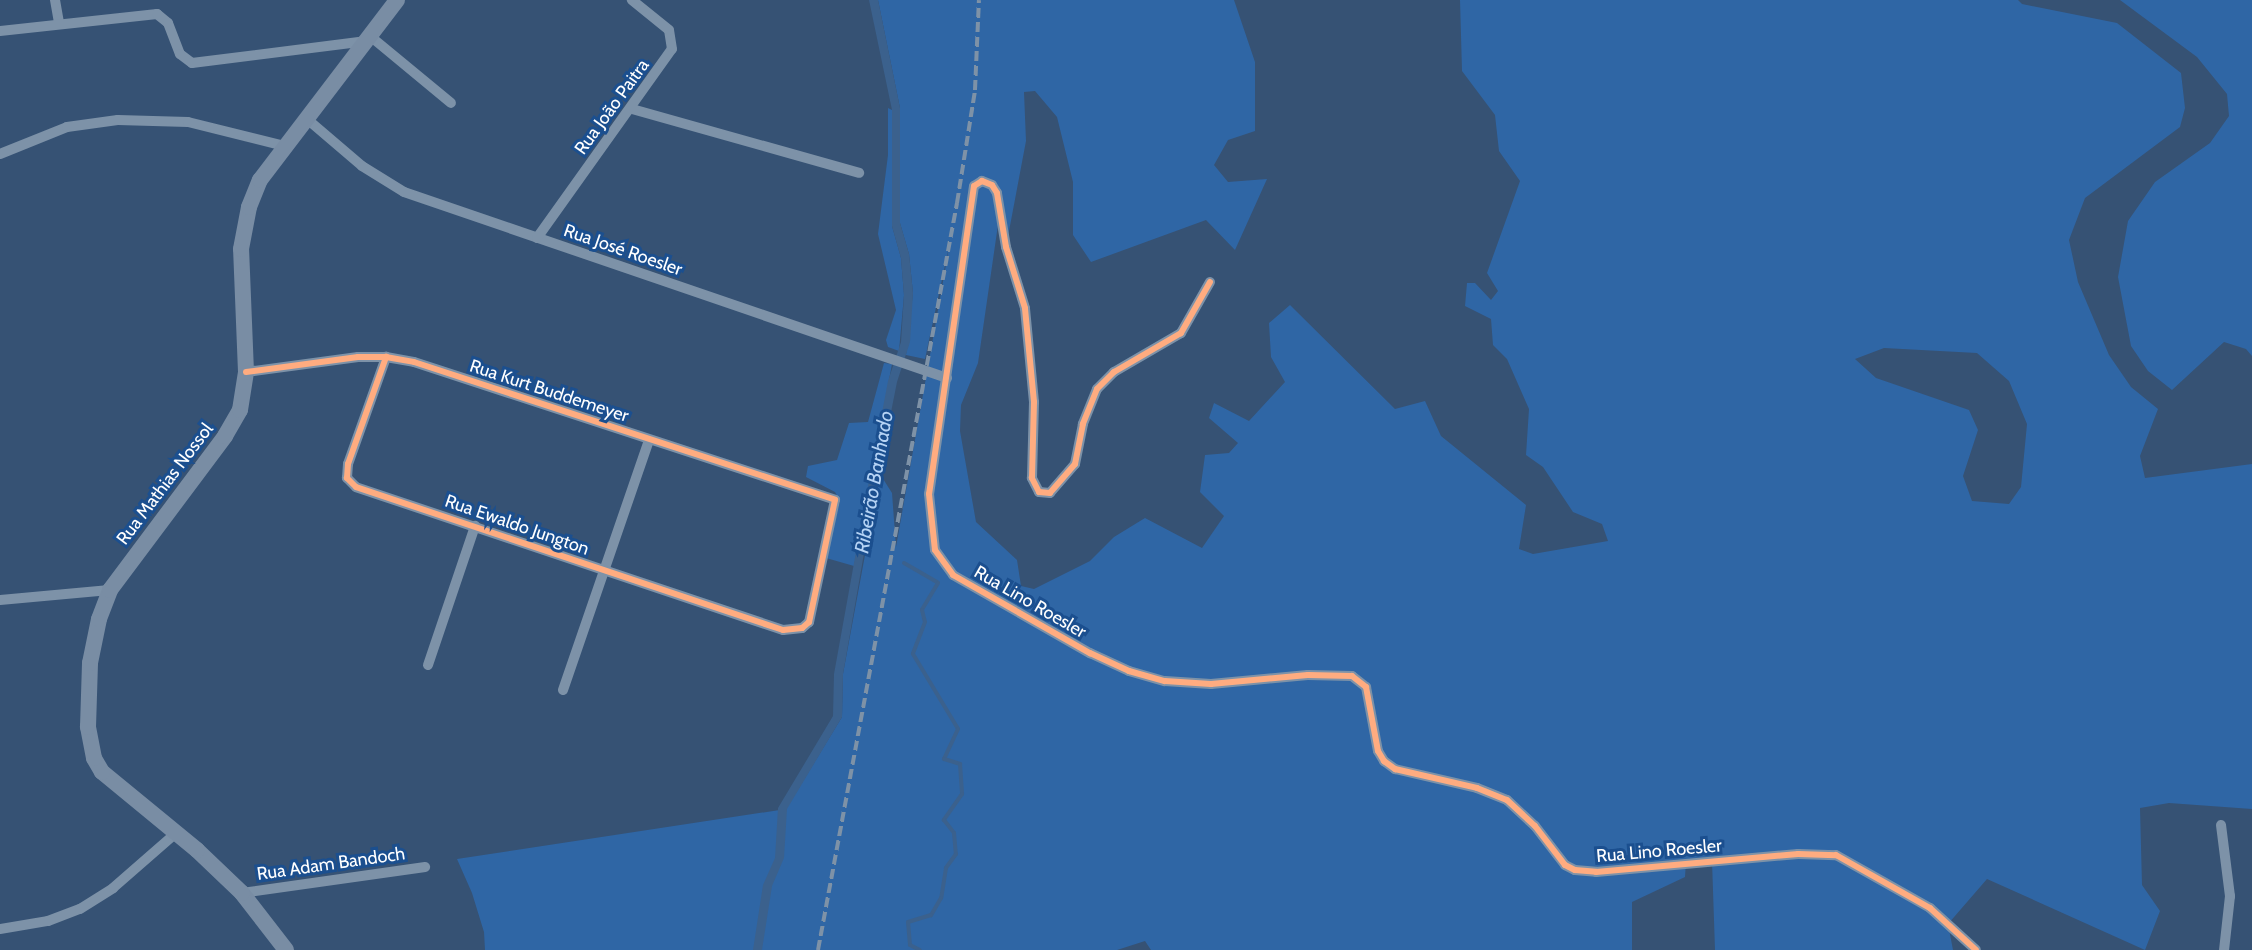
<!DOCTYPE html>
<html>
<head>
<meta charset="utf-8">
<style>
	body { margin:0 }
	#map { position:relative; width:2252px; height:950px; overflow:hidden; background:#365274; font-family:Cabin,sans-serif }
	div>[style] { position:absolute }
	.green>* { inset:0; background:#2f66a5 }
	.water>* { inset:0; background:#3b618d }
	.stream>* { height:4px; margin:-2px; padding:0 2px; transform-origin:2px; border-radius:2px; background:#3b618d }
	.street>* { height:10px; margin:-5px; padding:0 5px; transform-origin:5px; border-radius:5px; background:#7d92a8 }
	.secondary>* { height:16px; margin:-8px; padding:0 8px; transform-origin:8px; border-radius:8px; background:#798da4 }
	.rail>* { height:4px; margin-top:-2px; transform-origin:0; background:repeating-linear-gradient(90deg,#7e92a7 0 10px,transparent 0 14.5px) }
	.cycleway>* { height:6px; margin:-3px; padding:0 3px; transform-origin:3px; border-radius:3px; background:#ffac80 }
	span { translate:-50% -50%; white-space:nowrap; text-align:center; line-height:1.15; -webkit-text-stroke:6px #1b4f8f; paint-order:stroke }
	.street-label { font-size:18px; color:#fff }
	.water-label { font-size:20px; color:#b5d3f5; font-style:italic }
</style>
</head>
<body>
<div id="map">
	<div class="green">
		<div style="clip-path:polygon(evenodd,878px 0,1234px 0,1255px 62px,1255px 131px,1228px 140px,1214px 165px,1228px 182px,1267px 179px,1235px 250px,1206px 220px,1091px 262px,1073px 235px,1073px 182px,1057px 117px,1035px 91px,1024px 92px,1026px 141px,1006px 247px,999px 218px,978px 363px,961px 405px,960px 431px,976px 522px,1017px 560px,1021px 586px,1034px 589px,1090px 561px,1114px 537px,1145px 518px,1202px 548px,1224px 516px,1200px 492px,1205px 455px,1229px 453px,1238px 443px,1209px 418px,1214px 403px,1249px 421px,1285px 382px,1271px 357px,1269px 323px,1290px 305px,1395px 409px,1425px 401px,1441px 436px,1526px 505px,1519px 549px,1533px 554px,1608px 541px,1602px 524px,1573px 512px,1543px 467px,1526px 455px,1529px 409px,1507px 359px,1493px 345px,1491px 319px,1465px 306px,1467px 283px,1475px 283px,1491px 300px,1498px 291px,1487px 273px,1520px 181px,1499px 151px,1495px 115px,1462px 71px,1460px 0,2018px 0,2022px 4px,2117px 23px,2181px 73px,2185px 108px,2180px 127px,2085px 198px,2069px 240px,2078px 282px,2109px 355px,2131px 387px,2158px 409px,2140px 456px,2145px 478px,2252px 464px,2252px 809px,2169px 803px,2140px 808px,2142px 885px,2160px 911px,2145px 950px,1987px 879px,1948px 924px,1953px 950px,1715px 950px,1712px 861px,1686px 862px,1685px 877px,1632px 902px,1632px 950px,1151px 950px,1145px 941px,1117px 950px,485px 950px,484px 932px,472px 893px,457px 859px,786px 809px,842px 717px,843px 674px,880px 474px,892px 493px,896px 547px,950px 242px,925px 359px,906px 355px,913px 293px,909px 254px,900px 223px,900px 108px,878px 0,1884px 348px,1977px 353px,2009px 381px,2027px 424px,2021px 487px,2009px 504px,1972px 501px,1963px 476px,1978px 430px,1969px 410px,1876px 378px,1855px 359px,1884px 348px)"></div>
		<div style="clip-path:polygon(2120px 0,2252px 0,2252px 356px,2246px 349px,2224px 342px,2172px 390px,2148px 371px,2131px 346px,2118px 277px,2128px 221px,2155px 182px,2210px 143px,2229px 116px,2227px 94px,2197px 57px)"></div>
		<div style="clip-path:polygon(888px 108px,892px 110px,892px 226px,901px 258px,904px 295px,899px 351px,888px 347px,886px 340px,896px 310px,878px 234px,888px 155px)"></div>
		<div style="clip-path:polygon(884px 363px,892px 364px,854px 566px,826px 558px,840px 501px,835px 492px,806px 477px,808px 466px,837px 460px,849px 423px,868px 422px)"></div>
	</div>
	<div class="water">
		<div style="clip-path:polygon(869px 0,878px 0,900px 108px,900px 223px,909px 254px,913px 293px,910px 342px,897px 382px,871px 513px,843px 674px,842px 717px,787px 809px,784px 858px,772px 886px,762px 950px,753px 950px,763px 885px,775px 858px,778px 808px,833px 716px,834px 674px,863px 513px,888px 381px,901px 342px,904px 295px,901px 258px,892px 226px,892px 110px)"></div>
	</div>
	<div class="stream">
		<div style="left:904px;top:563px;width:39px;rotate:30deg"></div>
		<div style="left:938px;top:583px;width:31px;rotate:121deg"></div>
		<div style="left:922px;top:610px;width:12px;rotate:76deg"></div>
		<div style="left:925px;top:622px;width:34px;rotate:111deg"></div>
		<div style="left:913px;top:654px;width:87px;rotate:59deg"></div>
		<div style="left:958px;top:729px;width:33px;rotate:115deg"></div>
		<div style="left:944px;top:759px;width:17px;rotate:17deg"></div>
		<div style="left:960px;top:764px;width:30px;rotate:86deg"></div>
		<div style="left:962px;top:794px;width:32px;rotate:125deg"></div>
		<div style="left:944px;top:820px;width:16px;rotate:52deg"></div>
		<div style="left:954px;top:833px;width:21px;rotate:85deg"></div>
		<div style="left:956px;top:854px;width:17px;rotate:126deg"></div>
		<div style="left:946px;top:868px;width:30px;rotate:99deg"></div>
		<div style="left:941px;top:898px;width:20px;rotate:120deg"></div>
		<div style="left:931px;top:915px;width:24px;rotate:163deg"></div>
		<div style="left:908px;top:922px;width:23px;rotate:85deg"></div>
		<div style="left:910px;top:945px;width:11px;rotate:27deg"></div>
	</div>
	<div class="street">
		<div style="left:55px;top:0;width:23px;rotate:80deg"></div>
		<div style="left:0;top:31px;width:158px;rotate:-6.2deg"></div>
		<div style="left:157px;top:14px;width:14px;rotate:39deg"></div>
		<div style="left:168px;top:23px;width:33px;rotate:69deg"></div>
		<div style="left:180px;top:54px;width:15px;rotate:37deg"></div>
		<div style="left:192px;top:63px;width:176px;rotate:-7.2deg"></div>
		<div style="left:370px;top:36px;width:105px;rotate:39.6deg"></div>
		<div style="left:632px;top:109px;width:236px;rotate:15.7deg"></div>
		<div style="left:307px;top:119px;width:72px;rotate:40.5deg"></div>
		<div style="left:362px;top:166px;width:49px;rotate:31.8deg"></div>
		<div style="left:404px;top:192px;width:574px;rotate:18.91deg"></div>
		<div style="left:0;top:154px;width:72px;rotate:-21.9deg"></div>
		<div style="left:67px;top:127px;width:51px;rotate:-7.8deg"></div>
		<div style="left:118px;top:120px;width:70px;rotate:1.6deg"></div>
		<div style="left:188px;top:122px;width:100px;rotate:13.9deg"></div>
		<div style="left:537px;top:238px;width:232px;rotate:-54.5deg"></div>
		<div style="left:672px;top:49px;width:19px;rotate:-99deg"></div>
		<div style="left:669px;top:30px;width:48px;rotate:-141deg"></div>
		<div style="left:1210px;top:282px;width:59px;rotate:119.6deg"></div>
		<div style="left:1181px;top:333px;width:78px;rotate:149.8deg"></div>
		<div style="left:1114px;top:372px;width:24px;rotate:135deg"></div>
		<div style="left:1097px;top:389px;width:38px;rotate:112deg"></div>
		<div style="left:1083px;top:424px;width:41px;rotate:101.3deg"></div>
		<div style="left:1075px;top:464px;width:38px;rotate:131deg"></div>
		<div style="left:1050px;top:493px;width:11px;rotate:-175deg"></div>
		<div style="left:1039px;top:492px;width:16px;rotate:-117deg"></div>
		<div style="left:1032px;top:478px;width:76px;rotate:-88.5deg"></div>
		<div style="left:1034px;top:402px;width:94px;rotate:-95.5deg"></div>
		<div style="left:1025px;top:308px;width:64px;rotate:-107.3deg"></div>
		<div style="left:1006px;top:247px;width:55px;rotate:-99.5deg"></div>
		<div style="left:997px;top:193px;width:9px;rotate:-122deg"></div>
		<div style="left:992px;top:185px;width:11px;rotate:-158deg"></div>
		<div style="left:982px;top:181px;width:9px;rotate:148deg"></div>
		<div style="left:974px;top:186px;width:311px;rotate:98.3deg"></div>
		<div style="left:929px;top:494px;width:56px;rotate:83.9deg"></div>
		<div style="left:935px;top:550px;width:31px;rotate:54deg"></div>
		<div style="left:953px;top:575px;width:158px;rotate:29.7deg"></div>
		<div style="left:1090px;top:653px;width:43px;rotate:24.8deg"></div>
		<div style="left:1129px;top:671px;width:37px;rotate:16deg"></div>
		<div style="left:1165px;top:681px;width:46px;rotate:3.7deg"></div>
		<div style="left:1211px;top:684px;width:97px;rotate:-5.3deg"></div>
		<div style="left:1308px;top:675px;width:44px;rotate:1.3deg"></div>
		<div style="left:1352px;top:676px;width:18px;rotate:38deg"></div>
		<div style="left:1366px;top:687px;width:65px;rotate:79.4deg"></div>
		<div style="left:1378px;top:751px;width:12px;rotate:59deg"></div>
		<div style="left:1384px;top:761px;width:14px;rotate:36deg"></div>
		<div style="left:1395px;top:769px;width:84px;rotate:13deg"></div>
		<div style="left:1477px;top:788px;width:32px;rotate:22deg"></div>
		<div style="left:1507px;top:800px;width:38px;rotate:43deg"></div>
		<div style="left:1535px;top:826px;width:49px;rotate:52.4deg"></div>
		<div style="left:1565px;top:865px;width:11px;rotate:27deg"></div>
		<div style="left:1575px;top:870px;width:21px;rotate:5deg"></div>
		<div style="left:1596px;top:872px;width:203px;rotate:-5.1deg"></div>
		<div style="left:1798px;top:854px;width:38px;rotate:2deg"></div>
		<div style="left:1836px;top:855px;width:108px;rotate:29.4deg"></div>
		<div style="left:1930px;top:908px;width:62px;rotate:42.4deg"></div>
		<div style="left:246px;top:372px;width:113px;rotate:-7.6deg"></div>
		<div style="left:358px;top:357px;width:28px"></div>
		<div style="left:386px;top:357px;width:28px;rotate:10deg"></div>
		<div style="left:414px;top:362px;width:443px;rotate:18.1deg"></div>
		<div style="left:835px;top:500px;width:125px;rotate:102deg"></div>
		<div style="left:809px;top:622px;width:9px;rotate:139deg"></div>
		<div style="left:802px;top:628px;width:19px;rotate:174deg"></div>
		<div style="left:783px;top:630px;width:450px;rotate:-161.5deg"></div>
		<div style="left:356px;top:487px;width:13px;rotate:-135deg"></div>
		<div style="left:347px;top:478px;width:14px;rotate:-86deg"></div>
		<div style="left:348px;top:464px;width:114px;rotate:-70.4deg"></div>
		<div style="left:0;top:600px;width:110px;rotate:-5.2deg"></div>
		<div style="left:428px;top:665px;width:147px;rotate:-71.3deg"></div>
		<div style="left:563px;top:690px;width:264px;rotate:-71deg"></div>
		<div style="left:2221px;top:825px;width:72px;rotate:82.8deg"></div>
		<div style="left:2230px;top:896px;width:54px;rotate:96.3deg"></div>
		<div style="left:242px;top:893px;width:185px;rotate:-8.1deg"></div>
		<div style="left:0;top:929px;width:49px;rotate:-9.5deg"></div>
		<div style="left:48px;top:921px;width:34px;rotate:-21deg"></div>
		<div style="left:80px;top:909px;width:39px;rotate:-32deg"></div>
		<div style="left:113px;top:888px;width:84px;rotate:-41.1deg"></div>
	</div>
	<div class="secondary">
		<div style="left:286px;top:950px;width:72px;rotate:-127.7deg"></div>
		<div style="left:242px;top:893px;width:62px;rotate:-136.3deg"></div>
		<div style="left:197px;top:850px;width:123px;rotate:-140.6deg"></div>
		<div style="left:102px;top:772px;width:16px;rotate:-120deg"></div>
		<div style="left:94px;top:758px;width:32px;rotate:-101deg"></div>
		<div style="left:88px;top:727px;width:64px;rotate:-88.2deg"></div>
		<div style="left:90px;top:663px;width:45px;rotate:-78.4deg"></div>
		<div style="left:99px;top:619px;width:31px;rotate:-69deg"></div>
		<div style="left:110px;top:590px;width:192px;rotate:-53.2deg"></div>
		<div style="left:225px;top:436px;width:30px;rotate:-60deg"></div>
		<div style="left:240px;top:410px;width:38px;rotate:-81deg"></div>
		<div style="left:246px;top:372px;width:123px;rotate:-92.3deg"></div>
		<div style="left:241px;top:249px;width:43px;rotate:-79.2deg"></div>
		<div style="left:249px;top:207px;width:29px;rotate:-68deg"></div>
		<div style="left:260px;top:180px;width:226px;rotate:-52.7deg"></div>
	</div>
	<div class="rail">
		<div style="left:818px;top:950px;width:760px;rotate:-79.46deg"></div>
		<div style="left:957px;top:203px;width:114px;rotate:-80.9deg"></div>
		<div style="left:975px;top:90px;width:90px;rotate:-87.5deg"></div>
	</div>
	<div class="cycleway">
		<div style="left:1210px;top:282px;width:59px;rotate:119.6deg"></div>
		<div style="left:1181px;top:333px;width:78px;rotate:149.8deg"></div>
		<div style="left:1114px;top:372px;width:24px;rotate:135deg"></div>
		<div style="left:1097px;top:389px;width:38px;rotate:112deg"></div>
		<div style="left:1083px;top:424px;width:41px;rotate:101.3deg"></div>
		<div style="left:1075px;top:464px;width:38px;rotate:131deg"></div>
		<div style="left:1050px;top:493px;width:11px;rotate:-175deg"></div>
		<div style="left:1039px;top:492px;width:16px;rotate:-117deg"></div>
		<div style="left:1032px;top:478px;width:76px;rotate:-88.5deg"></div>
		<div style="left:1034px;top:402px;width:94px;rotate:-95.5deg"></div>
		<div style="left:1025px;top:308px;width:64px;rotate:-107.3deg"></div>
		<div style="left:1006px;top:247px;width:55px;rotate:-99.5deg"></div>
		<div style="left:997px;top:193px;width:9px;rotate:-122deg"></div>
		<div style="left:992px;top:185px;width:11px;rotate:-158deg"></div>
		<div style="left:982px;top:181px;width:9px;rotate:148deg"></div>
		<div style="left:974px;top:186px;width:311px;rotate:98.3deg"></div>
		<div style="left:929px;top:494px;width:56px;rotate:83.9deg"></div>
		<div style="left:935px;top:550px;width:31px;rotate:54deg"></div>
		<div style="left:953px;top:575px;width:158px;rotate:29.7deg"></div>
		<div style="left:1090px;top:653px;width:43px;rotate:24.8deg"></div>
		<div style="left:1129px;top:671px;width:37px;rotate:16deg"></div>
		<div style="left:1165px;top:681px;width:46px;rotate:3.7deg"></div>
		<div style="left:1211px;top:684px;width:97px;rotate:-5.3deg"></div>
		<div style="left:1308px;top:675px;width:44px;rotate:1.3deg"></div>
		<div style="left:1352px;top:676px;width:18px;rotate:38deg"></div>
		<div style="left:1366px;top:687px;width:65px;rotate:79.4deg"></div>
		<div style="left:1378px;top:751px;width:12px;rotate:59deg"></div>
		<div style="left:1384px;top:761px;width:14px;rotate:36deg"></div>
		<div style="left:1395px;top:769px;width:84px;rotate:13deg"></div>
		<div style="left:1477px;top:788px;width:32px;rotate:22deg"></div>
		<div style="left:1507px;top:800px;width:38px;rotate:43deg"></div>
		<div style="left:1535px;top:826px;width:49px;rotate:52.4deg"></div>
		<div style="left:1565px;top:865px;width:11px;rotate:27deg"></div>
		<div style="left:1575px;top:870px;width:21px;rotate:5deg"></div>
		<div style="left:1596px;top:872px;width:203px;rotate:-5.1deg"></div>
		<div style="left:1798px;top:854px;width:38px;rotate:2deg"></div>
		<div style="left:1836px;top:855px;width:108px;rotate:29.4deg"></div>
		<div style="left:1930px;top:908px;width:62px;rotate:42.4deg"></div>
		<div style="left:246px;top:372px;width:113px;rotate:-7.6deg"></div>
		<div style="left:358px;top:357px;width:28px"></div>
		<div style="left:386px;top:357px;width:28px;rotate:10deg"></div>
		<div style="left:414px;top:362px;width:443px;rotate:18.1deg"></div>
		<div style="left:835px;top:500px;width:125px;rotate:102deg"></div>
		<div style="left:809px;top:622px;width:9px;rotate:139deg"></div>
		<div style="left:802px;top:628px;width:19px;rotate:174deg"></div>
		<div style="left:783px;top:630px;width:450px;rotate:-161.5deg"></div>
		<div style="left:356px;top:487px;width:13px;rotate:-135deg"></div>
		<div style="left:347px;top:478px;width:14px;rotate:-86deg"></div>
		<div style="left:348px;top:464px;width:114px;rotate:-70.4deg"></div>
	</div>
	<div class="street-label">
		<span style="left:612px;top:107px;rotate:-54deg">Rua João Paitra</span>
		<span style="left:623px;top:250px;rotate:19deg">Rua José Roesler</span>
		<span style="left:549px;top:391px;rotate:18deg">Rua Kurt Buddemeyer</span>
		<span style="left:165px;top:484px;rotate:-53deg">Rua Mathias Nossol</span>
		<span style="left:517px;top:525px;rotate:19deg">Rua Ewaldo Jungton</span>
		<span style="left:1030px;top:602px;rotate:30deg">Rua Lino Roesler</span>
		<span style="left:1659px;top:851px;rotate:-5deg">Rua Lino Roesler</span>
		<span style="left:331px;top:864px;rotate:-8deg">Rua Adam Bandoch</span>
	</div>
	<div class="water-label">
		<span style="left:874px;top:482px;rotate:-80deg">Ribeirão Banhado</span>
	</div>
</div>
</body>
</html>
